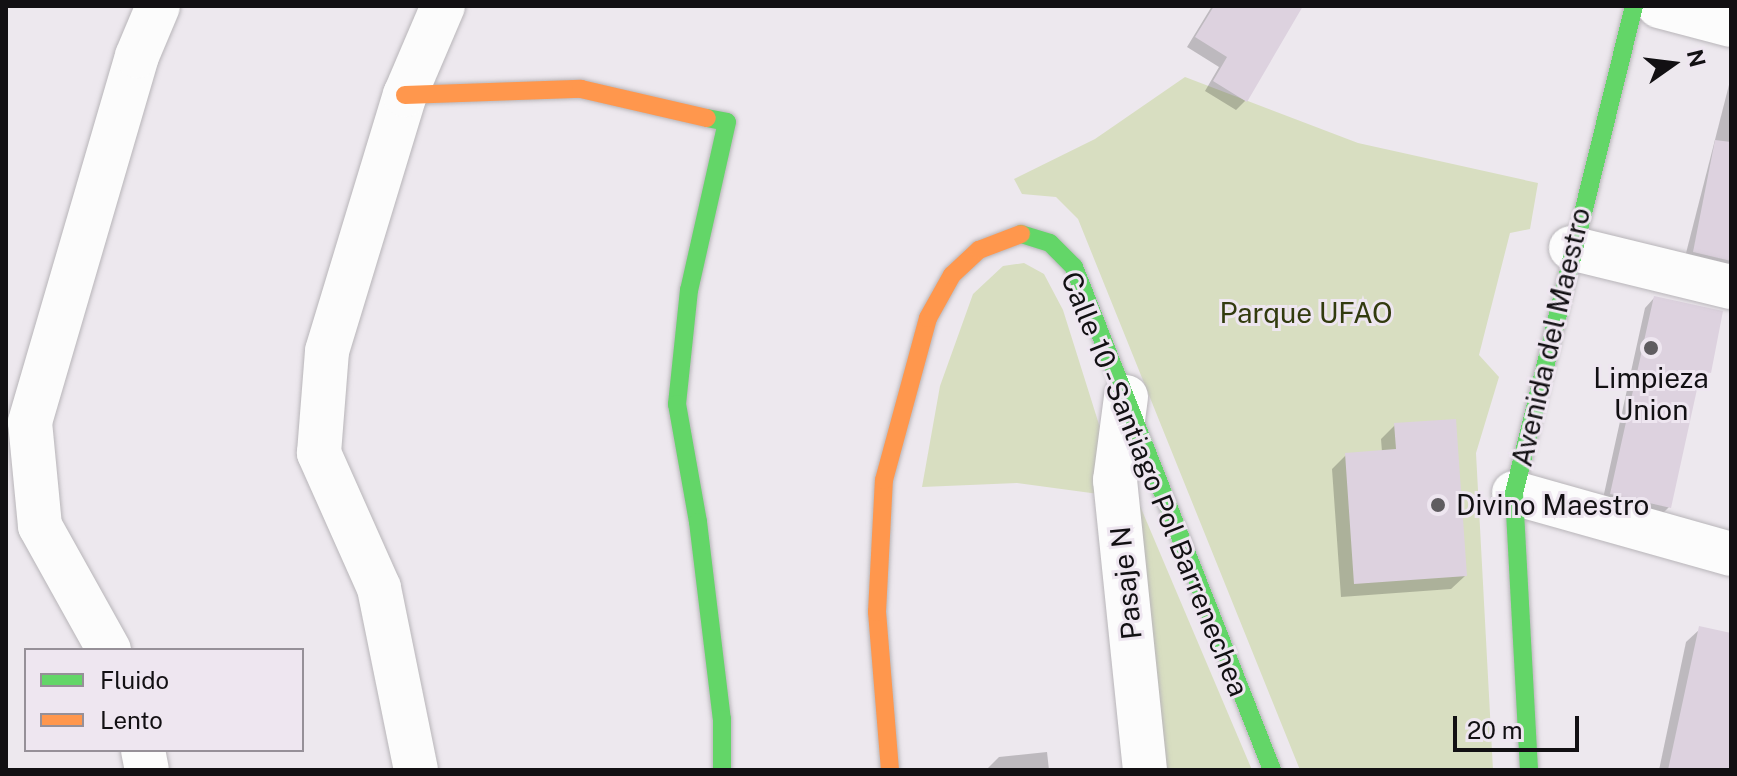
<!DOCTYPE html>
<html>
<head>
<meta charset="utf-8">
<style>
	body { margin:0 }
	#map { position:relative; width:1737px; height:776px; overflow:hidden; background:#ede8ee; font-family:"Public Sans",sans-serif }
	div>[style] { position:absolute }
	.green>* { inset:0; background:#d8dec1 }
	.shadow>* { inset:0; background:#0003 }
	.building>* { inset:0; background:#ddd2df }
	.roads { filter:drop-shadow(0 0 2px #b8b5b9) drop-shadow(0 0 2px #b8b5b9) }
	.street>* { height:44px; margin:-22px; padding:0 22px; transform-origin:22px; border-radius:22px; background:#fcfcfc }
	.fast>* { height:18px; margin:-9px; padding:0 9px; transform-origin:9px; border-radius:9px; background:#63d668 }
	.slow>* { height:18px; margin:-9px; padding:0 9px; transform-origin:9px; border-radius:9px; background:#ff974d }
	.dots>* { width:22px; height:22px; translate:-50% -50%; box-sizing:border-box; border:4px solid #eee6f0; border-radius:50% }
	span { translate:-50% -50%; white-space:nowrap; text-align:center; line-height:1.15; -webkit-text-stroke:6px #eee6f0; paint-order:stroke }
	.park-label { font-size:28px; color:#323b0e }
	.street-label { font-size:28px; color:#121013 }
	.poi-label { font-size:28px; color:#121013 }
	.left { translate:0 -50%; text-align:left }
	.frame { position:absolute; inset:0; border:8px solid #121013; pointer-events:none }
	.legend { position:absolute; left:24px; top:648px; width:280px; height:104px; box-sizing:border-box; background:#eee6f0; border:2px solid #969098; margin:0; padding:10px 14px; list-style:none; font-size:24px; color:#121013 }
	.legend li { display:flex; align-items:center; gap:16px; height:40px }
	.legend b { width:40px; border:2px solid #969098 }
	.north { position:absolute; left:1633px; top:24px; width:80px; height:80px; -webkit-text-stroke:6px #eee6f0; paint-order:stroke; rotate:76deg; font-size:22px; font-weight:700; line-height:32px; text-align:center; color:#121013 }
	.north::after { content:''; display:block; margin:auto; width:28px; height:36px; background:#121013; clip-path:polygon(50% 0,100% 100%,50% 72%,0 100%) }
	.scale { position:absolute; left:1453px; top:716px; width:126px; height:36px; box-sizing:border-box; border:4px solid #121013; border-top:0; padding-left:10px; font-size:24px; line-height:28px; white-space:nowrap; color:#121013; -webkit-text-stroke:6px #eee6f0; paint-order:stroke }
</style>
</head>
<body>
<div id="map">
	<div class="green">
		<div style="clip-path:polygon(1185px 77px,1358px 143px,1538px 183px,1530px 229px,1510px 233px,1479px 355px,1499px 377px,1476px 453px,1493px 770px,1300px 770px,1078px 219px,1056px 197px,1022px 194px,1014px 179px,1095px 139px)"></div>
		<div style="clip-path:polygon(1024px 263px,1044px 274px,1063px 310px,1102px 434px,1106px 495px,1017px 483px,922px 487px,940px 386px,973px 294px,1003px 266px)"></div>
		<div style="clip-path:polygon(1132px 487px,1252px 770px,1165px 770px)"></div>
	</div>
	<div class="shadow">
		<div style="clip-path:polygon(1212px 6px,1290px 6px,1246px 100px,1236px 110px,1205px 91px,1219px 67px,1187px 47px)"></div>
		<div style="clip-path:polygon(1731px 77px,1731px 261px,1720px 270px,1684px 261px)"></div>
		<div style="clip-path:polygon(1654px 298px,1709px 372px,1697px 381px,1669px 507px,1659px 517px,1602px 503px,1645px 308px)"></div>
		<div style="clip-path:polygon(1395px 425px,1465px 576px,1451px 589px,1341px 597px,1332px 469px,1346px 455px,1382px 452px,1381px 439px)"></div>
		<div style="clip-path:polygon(1700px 629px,1731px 635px,1731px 770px,1659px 770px,1686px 642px)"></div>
		<div style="clip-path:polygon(1047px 752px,1049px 770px,986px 770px,999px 757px)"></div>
	</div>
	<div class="building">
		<div style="clip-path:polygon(1214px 6px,1303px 6px,1247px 102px,1213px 81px,1227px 57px,1195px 37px)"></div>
		<div style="clip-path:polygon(1715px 140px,1731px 142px,1731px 261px,1693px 252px)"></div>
		<div style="clip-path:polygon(1654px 296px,1723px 311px,1711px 373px,1701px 371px,1671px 508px,1610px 494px)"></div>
		<div style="clip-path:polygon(1456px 419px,1467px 576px,1354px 584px,1345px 453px,1396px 449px,1394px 423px)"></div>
		<div style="clip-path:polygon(1699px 626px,1731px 633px,1731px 770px,1668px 770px)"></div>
	</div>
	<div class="roads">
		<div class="street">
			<div style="left:1659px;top:6px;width:74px;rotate:14.8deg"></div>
			<div style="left:1571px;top:248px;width:165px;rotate:13.7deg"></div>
			<div style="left:1126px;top:397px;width:84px;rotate:97.5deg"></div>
			<div style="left:1115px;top:480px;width:292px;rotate:84.1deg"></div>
			<div style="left:1514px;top:493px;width:225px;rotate:15.7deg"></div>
			<div style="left:109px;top:650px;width:142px;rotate:-119.1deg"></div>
			<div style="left:40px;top:526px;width:104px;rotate:-95.5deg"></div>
			<div style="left:30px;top:422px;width:381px;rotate:-73.7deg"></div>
			<div style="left:137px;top:56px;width:54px;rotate:-67.2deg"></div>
			<div style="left:143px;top:750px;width:20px;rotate:79deg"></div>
			<div style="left:416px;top:770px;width:186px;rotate:-101.5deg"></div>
			<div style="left:379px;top:588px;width:148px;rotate:-114deg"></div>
			<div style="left:319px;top:453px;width:102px;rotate:-85.5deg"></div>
			<div style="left:327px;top:351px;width:268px;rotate:-73.1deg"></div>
			<div style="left:405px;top:95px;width:97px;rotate:-66.9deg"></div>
		</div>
		<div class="fast">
			<div style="left:707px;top:118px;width:20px;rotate:11deg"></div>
			<div style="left:727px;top:122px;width:172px;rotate:102.7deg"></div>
			<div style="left:689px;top:290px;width:115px;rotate:96deg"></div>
			<div style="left:677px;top:404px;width:120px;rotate:79.9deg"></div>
			<div style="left:698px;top:522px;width:198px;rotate:83.1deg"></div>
			<div style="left:722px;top:719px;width:51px;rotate:90deg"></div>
			<div style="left:1021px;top:234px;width:30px;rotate:17deg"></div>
			<div style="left:1050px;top:243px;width:34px;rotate:45deg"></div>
			<div style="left:1074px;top:267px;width:541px;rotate:68.51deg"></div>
			<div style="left:1529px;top:770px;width:277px;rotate:-93.1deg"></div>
			<div style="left:1514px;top:493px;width:502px;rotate:-76.16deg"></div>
		</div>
		<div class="slow">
			<div style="left:405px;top:95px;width:176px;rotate:-2deg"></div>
			<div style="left:581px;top:89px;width:129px;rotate:13deg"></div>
			<div style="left:890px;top:770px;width:159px;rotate:-94.7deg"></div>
			<div style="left:877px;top:612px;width:132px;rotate:-87deg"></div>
			<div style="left:884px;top:480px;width:168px;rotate:-74.8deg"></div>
			<div style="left:928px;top:318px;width:49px;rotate:-60.8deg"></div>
			<div style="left:952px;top:275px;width:37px;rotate:-43deg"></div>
			<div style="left:979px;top:250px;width:45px;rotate:-20.9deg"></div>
		</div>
	</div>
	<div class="dots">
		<div style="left:1651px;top:348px;background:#5f5c60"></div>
		<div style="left:1438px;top:505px;background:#5f5c60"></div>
	</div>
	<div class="park-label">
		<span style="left:1306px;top:313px">Parque UFAO</span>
	</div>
	<div class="street-label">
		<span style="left:1551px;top:337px;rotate:-77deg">Avenida del Maestro</span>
		<span style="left:1155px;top:484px;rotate:68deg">Calle 10 - Santiago Pol Barrenechea</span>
		<span style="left:1126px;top:583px;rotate:-96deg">Pasaje N</span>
	</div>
	<div class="poi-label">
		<span style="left:1651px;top:394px">Limpieza<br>Union</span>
		<span class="left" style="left:1456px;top:505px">Divino Maestro</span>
	</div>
	<div class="frame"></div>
	<ul class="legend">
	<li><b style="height:10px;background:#63d668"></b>Fluido</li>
	<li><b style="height:10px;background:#ff974d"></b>Lento</li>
	</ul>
	<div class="north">N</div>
	<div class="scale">20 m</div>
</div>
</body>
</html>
